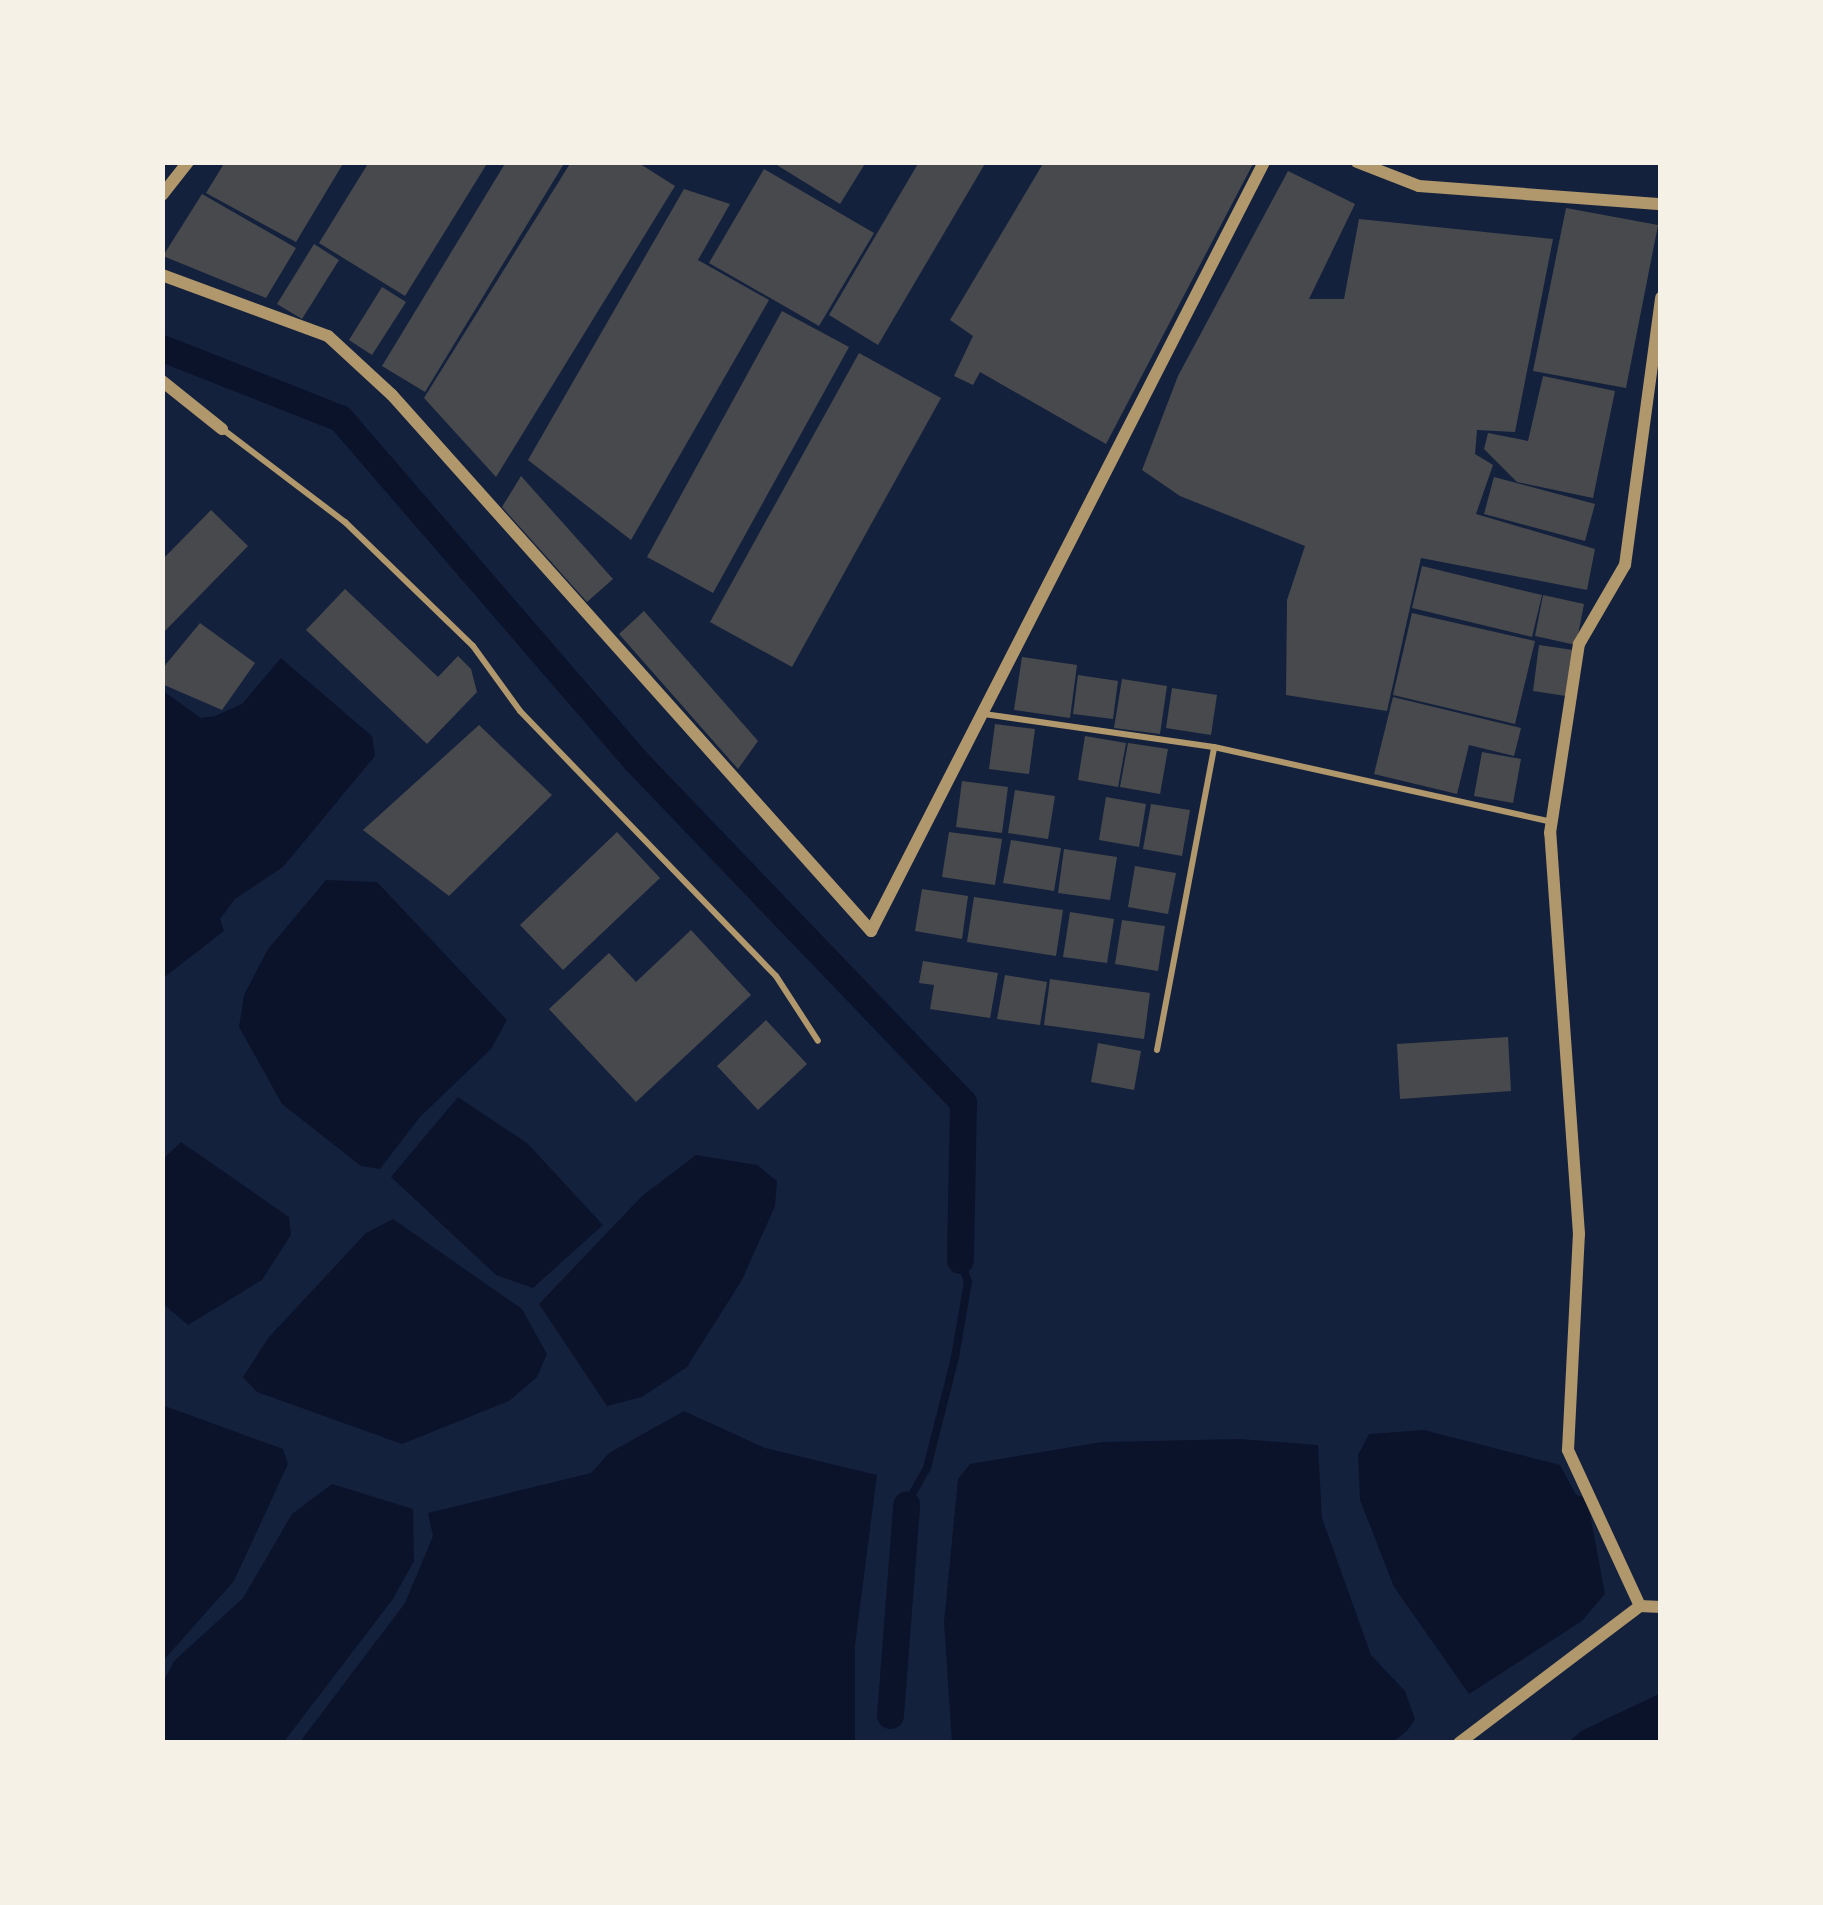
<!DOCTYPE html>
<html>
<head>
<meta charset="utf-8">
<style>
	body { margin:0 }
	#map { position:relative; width:1823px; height:1905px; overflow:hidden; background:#14213d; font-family:Montserrat,sans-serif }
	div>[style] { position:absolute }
	.water>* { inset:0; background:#0b132b }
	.stream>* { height:8px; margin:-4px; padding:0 4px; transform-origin:4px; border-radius:4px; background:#0b132b }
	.canal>* { height:27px; margin:-13.5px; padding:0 13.5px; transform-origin:13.5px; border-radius:13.5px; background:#0b132b }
	.building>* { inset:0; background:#48494c }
	.service>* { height:6px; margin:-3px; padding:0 3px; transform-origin:3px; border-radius:3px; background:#b1986c }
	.minor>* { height:12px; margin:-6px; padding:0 6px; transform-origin:6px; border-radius:6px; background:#b1986c }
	span { translate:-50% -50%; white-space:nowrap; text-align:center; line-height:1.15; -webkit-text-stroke:9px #f6f1e7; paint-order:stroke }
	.frame { position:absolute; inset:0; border:165px solid #f6f1e7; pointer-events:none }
</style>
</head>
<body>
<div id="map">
	<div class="water">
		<div style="clip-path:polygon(281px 658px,372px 736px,375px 756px,283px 867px,235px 899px,220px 919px,224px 931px,162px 979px,162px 690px,201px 718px,215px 716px,242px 704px)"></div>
		<div style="clip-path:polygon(326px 880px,377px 882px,507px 1020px,491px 1049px,420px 1117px,380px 1169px,361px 1166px,282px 1104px,239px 1027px,244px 995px,268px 949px)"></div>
		<div style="clip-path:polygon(458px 1097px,527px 1143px,603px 1225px,533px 1288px,496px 1275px,391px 1177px)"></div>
		<div style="clip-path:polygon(181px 1142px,289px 1217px,291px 1235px,262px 1280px,188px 1325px,162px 1303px,162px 1160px)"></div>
		<div style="clip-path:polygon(696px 1155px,757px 1165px,777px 1181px,775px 1206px,742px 1280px,687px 1367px,642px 1397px,607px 1406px,539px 1304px,642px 1196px)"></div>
		<div style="clip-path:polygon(393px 1219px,522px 1309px,547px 1354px,537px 1377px,509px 1401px,402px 1444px,257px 1392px,243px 1377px,269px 1337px,366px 1233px)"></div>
		<div style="clip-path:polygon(162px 1405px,283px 1449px,288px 1464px,234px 1581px,162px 1662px)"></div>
		<div style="clip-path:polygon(684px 1411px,765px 1448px,877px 1475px,855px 1645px,855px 1743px,299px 1743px,405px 1603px,433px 1536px,428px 1513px,591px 1473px,609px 1453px)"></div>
		<div style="clip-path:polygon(1424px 1430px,1560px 1465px,1576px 1495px,1587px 1498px,1605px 1594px,1582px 1621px,1469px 1694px,1394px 1587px,1360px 1500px,1358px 1455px,1369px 1434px)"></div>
		<div style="clip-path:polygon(1240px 1439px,1318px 1445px,1322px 1518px,1371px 1655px,1405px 1691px,1415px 1719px,1407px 1731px,1391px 1743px,952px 1743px,944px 1622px,958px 1479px,970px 1464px,1102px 1442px)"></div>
		<div style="clip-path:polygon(332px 1484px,413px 1509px,414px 1561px,393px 1599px,283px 1743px,162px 1743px,162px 1684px,174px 1661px,243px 1598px,292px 1514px)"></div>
		<div style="clip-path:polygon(1661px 1693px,1661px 1743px,1568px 1743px,1581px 1731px)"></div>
	</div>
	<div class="stream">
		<div style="left:906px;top:1505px;width:43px;rotate:-60.4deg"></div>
		<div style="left:927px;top:1468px;width:114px;rotate:-75.8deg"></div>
		<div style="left:955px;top:1357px;width:76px;rotate:-80.2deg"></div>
		<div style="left:968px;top:1282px;width:23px;rotate:-110deg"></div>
	</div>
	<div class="canal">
		<div style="left:162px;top:348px;width:191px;rotate:21.5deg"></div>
		<div style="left:340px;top:418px;width:452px;rotate:49.2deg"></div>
		<div style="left:635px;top:760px;width:474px;rotate:46.2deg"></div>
		<div style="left:963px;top:1102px;width:158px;rotate:91.1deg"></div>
		<div style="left:890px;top:1715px;width:211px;rotate:-85.6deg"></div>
	</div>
	<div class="building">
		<div style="clip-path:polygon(225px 162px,344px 162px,296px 242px,206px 193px)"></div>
		<div style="clip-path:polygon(369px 162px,488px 162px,405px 296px,319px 243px)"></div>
		<div style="clip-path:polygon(506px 162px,565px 162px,425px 392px,382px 366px)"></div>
		<div style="clip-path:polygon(571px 162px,637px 162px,675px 186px,496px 477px,424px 398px)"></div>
		<div style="clip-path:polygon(772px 162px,866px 162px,840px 204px)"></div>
		<div style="clip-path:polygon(919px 162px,986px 162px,878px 345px,829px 315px)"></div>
		<div style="clip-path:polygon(1044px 162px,1254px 162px,1106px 444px,980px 372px,973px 385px,954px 376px,973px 336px,950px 320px)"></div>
		<div style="clip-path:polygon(764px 169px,874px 233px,819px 326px,709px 263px)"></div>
		<div style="clip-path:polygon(1288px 171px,1355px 204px,1309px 299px,1344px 299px,1359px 219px,1553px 239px,1515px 432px,1477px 430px,1475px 454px,1493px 465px,1476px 514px,1595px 549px,1587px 590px,1421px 558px,1387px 711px,1286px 695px,1287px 600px,1305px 546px,1180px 496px,1142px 470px,1178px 376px)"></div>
		<div style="clip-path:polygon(684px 189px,730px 204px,698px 260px,769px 300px,631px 540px,528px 460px)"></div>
		<div style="clip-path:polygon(202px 194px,296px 248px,266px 298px,163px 256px)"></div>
		<div style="clip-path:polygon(1566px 208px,1658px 225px,1626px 388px,1533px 371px)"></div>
		<div style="clip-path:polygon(314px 244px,339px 260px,302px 319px,277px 304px)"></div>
		<div style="clip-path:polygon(382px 287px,406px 302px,372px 355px,349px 340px)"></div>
		<div style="clip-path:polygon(782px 311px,849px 347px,713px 593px,647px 557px)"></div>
		<div style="clip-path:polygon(859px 353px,941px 398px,792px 667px,710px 622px)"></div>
		<div style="clip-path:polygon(1543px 376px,1615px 391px,1593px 498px,1517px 482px,1484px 449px,1488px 433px,1528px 441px)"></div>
		<div style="clip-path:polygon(521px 476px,613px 579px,587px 602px,502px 507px)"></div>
		<div style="clip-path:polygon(1494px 477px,1595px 504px,1585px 541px,1484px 514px)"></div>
		<div style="clip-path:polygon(211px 510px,248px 546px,162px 634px,162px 560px)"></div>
		<div style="clip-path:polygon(1422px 566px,1542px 595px,1532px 637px,1412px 608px)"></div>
		<div style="clip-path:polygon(345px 589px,438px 677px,458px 656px,471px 669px,477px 692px,427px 744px,306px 630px)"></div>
		<div style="clip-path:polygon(1543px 595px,1584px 604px,1576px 645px,1535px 636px)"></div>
		<div style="clip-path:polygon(644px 611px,758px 741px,738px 769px,619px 634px)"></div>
		<div style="clip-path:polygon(1412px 613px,1535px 641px,1515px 724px,1393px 695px)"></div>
		<div style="clip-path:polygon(200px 623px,255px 663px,222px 710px,162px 684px,162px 669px)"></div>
		<div style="clip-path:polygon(1539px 645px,1573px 650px,1566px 696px,1533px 691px)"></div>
		<div style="clip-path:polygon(1022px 657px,1077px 665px,1070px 718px,1014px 710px)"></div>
		<div style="clip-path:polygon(1078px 675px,1118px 681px,1113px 719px,1073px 714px)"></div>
		<div style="clip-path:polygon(1122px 679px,1167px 686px,1160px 734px,1114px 728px)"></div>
		<div style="clip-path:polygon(1172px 688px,1217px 695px,1211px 735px,1166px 728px)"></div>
		<div style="clip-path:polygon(1393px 697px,1521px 728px,1514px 756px,1469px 745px,1457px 794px,1374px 774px)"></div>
		<div style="clip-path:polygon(995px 724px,1035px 729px,1029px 774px,989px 769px)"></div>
		<div style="clip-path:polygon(479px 725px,552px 795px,449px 896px,363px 830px)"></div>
		<div style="clip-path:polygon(1085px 736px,1126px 743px,1118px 787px,1078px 780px)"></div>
		<div style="clip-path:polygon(1128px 743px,1168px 749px,1160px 794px,1120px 787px)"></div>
		<div style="clip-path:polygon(1482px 752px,1521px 759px,1513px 803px,1474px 796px)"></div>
		<div style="clip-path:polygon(962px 781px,1008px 787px,1002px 833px,956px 827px)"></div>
		<div style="clip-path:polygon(1015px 790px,1055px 796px,1048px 839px,1008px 833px)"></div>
		<div style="clip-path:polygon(1106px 797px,1146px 804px,1139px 847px,1099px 840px)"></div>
		<div style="clip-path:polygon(1151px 804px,1190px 810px,1182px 856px,1143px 849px)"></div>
		<div style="clip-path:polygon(617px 832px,660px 878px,563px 970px,520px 925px)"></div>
		<div style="clip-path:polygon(949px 832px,1002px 839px,995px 885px,942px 877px)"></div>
		<div style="clip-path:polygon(1011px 840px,1061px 848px,1054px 891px,1003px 883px)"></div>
		<div style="clip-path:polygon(1064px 849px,1117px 857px,1110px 900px,1058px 893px)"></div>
		<div style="clip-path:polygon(1135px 866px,1176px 873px,1168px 914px,1128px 907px)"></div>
		<div style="clip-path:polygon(922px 889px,968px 896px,962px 939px,915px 931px)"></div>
		<div style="clip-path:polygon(974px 897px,1063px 910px,1056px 956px,967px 942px)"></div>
		<div style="clip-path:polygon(1070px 912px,1114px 919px,1107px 963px,1063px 957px)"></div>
		<div style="clip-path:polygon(1122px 920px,1165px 926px,1158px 971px,1115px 964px)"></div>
		<div style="clip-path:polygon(691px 930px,751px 995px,636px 1102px,549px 1009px,609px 953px,636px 982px)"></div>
		<div style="clip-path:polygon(923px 961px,998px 973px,990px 1018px,930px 1009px,934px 985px,919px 983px)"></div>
		<div style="clip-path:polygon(1005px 975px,1047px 982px,1040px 1025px,997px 1019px)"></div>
		<div style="clip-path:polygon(1050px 979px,1150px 993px,1144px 1039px,1044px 1025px)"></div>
		<div style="clip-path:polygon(766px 1020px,807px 1064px,758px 1110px,717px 1066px)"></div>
		<div style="clip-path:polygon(1508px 1037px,1511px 1091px,1400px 1099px,1397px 1044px)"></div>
		<div style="clip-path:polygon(1098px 1043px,1141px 1051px,1134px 1090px,1091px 1082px)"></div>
	</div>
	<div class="service">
		<div style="left:225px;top:431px;width:151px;rotate:37.2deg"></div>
		<div style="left:345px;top:522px;width:178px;rotate:44.1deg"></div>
		<div style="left:473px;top:646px;width:80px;rotate:54.1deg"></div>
		<div style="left:520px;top:711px;width:368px;rotate:46deg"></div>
		<div style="left:776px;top:976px;width:77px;rotate:57.1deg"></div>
		<div style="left:984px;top:714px;width:232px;rotate:8.2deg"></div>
		<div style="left:1214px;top:747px;width:343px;rotate:12.5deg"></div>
		<div style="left:1157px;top:1050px;width:308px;rotate:-79.3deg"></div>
	</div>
	<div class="minor">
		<div style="left:1357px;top:162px;width:66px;rotate:21.2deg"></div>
		<div style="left:1419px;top:186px;width:243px;rotate:4.3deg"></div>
		<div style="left:162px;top:195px;width:42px;rotate:-51.8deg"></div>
		<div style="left:162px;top:275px;width:177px;rotate:20.2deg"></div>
		<div style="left:328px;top:336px;width:87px;rotate:42.7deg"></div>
		<div style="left:392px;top:395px;width:719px;rotate:48.21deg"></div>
		<div style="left:871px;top:931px;width:864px;rotate:-62.93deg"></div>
		<div style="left:162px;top:381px;width:77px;rotate:38.7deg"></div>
		<div style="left:1640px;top:1606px;width:172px;rotate:-114.8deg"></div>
		<div style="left:1568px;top:1450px;width:216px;rotate:-87.1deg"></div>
		<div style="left:1579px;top:1234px;width:402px;rotate:-94.1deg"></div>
		<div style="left:1550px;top:833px;width:191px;rotate:-81.3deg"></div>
		<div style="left:1579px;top:644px;width:91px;rotate:-59.8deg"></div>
		<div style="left:1625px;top:565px;width:270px;rotate:-82.3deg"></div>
		<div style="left:1459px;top:1743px;width:227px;rotate:-37.1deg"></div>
		<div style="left:1640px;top:1606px;width:21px;rotate:3deg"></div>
	</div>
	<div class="frame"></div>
</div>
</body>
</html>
